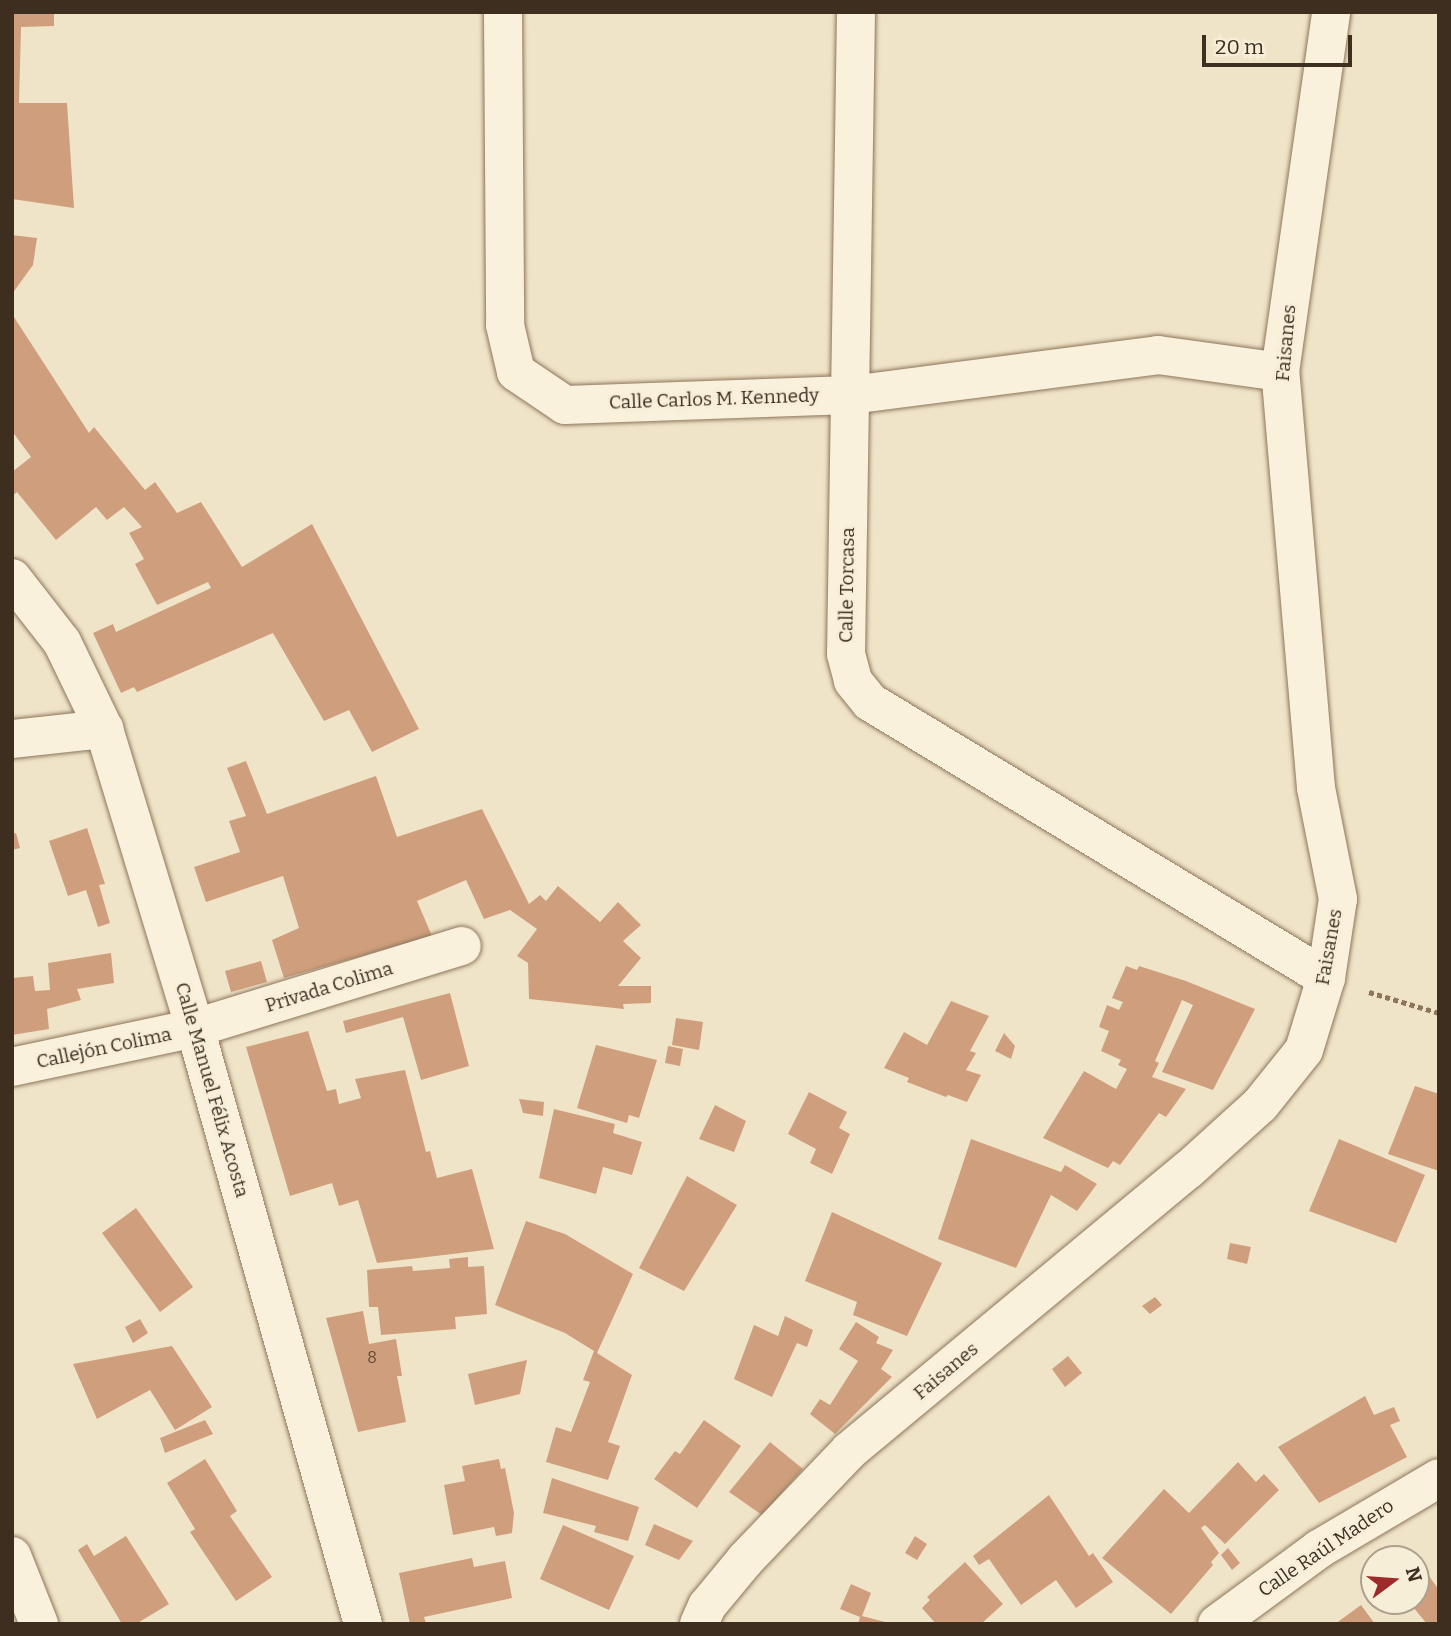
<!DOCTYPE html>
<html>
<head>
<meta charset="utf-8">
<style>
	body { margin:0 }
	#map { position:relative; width:1451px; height:1636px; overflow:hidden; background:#f0e4c8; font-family:Bitter,serif }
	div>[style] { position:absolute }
	.building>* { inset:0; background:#cf9f7d }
	.path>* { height:4.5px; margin-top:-2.25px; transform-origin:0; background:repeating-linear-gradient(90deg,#8d765c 0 5px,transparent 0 8.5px) }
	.roads { filter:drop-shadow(0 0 2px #8d765c) drop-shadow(0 0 2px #8d765c) }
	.minor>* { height:38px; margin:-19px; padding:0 19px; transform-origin:19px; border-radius:19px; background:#faf1dc }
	span { translate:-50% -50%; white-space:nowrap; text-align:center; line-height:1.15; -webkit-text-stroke:5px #f7eed8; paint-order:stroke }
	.number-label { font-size:16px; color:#624a37 }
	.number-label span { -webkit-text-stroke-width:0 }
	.street-label { font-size:19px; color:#3d2e20 }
	.frame { position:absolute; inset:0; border:14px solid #3d2e20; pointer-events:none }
	.north { position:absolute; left:1360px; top:1545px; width:70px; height:70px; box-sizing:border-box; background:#f7eed8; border:2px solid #ada18e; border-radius:50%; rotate:74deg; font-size:19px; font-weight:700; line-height:28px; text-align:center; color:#3d2e20 }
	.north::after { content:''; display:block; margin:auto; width:24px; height:32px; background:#9e2a2b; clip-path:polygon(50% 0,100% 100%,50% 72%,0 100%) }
	.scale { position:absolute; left:1202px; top:35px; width:150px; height:32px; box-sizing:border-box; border:4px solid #3d2e20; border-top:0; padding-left:9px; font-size:21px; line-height:24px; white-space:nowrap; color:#3d2e20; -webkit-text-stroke:5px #f7eed8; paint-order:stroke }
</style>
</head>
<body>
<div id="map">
	<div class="building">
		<div style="clip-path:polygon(12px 12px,54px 12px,54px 26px,21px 27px,19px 103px,67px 103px,74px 208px,12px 199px)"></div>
		<div style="clip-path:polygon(12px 235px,37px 238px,33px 265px,12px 294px)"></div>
		<div style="clip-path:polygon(12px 314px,89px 433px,94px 427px,145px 490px,155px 482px,177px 513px,201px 502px,242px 567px,312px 524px,419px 729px,372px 752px,349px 710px,324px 721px,273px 633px,137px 692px,134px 687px,121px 693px,93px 633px,113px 624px,116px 632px,211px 588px,208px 582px,157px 605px,135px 564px,144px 559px,129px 533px,142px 527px,124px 507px,107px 520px,96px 507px,56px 540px,17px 492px,12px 496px,12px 472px,31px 457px,12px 431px)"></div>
		<div style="clip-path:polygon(246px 761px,267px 814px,376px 776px,397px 837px,482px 809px,529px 904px,540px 895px,546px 901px,558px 886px,600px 922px,618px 902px,641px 925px,623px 941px,641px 958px,618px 986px,651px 986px,651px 1003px,623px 1004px,624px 1009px,529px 999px,528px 963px,517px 956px,537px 929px,510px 910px,484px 919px,466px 880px,417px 901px,432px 936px,284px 978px,272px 940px,299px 928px,283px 876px,206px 902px,194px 867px,240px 852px,229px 821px,246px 816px,227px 768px)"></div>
		<div style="clip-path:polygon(87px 828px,105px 884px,99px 885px,110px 923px,98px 927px,86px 890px,68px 896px,49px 841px)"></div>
		<div style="clip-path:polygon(16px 833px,20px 848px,12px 850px,12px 834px)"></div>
		<div style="clip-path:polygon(111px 953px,114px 983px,77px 989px,81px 1000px,47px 1009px,49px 1029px,12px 1035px,12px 978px,33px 976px,35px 991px,50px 990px,48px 963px)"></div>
		<div style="clip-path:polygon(261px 961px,267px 982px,231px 992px,225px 971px)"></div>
		<div style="clip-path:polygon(1126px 966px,1137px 970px,1139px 966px,1186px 981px,1255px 1009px,1213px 1090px,1162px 1072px,1193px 1005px,1182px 1000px,1155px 1061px,1159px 1063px,1152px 1077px,1186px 1089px,1166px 1117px,1159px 1113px,1120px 1165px,1113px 1161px,1108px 1168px,1043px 1138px,1084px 1071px,1116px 1089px,1127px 1069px,1118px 1065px,1121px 1060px,1101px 1051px,1109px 1031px,1099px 1027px,1107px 1005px,1119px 1010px,1123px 1002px,1112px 998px)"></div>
		<div style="clip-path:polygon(450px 993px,469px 1066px,421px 1080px,403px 1017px,346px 1033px,343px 1021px)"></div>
		<div style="clip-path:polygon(951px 1001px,989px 1016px,970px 1051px,976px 1053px,966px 1070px,981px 1075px,967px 1102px,948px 1095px,946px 1097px,907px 1082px,909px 1078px,884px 1068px,904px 1032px,927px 1045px)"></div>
		<div style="clip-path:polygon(676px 1018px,703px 1022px,699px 1050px,672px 1045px)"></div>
		<div style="clip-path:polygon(308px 1031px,327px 1091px,336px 1089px,339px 1104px,361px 1098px,355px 1079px,405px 1070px,426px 1152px,430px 1151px,437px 1178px,472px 1169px,494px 1249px,377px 1263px,358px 1200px,339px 1206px,332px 1183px,290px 1196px,246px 1047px)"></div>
		<div style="clip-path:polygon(1004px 1033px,1015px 1046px,1011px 1059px,995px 1051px)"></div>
		<div style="clip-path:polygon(596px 1045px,657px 1060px,639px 1118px,629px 1115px,627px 1123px,577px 1108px)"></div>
		<div style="clip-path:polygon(668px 1046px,683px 1049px,680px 1066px,665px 1063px)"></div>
		<div style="clip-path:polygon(1415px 1086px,1439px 1094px,1439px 1171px,1388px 1154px)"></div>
		<div style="clip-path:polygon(809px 1092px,847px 1112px,839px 1128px,850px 1134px,832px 1174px,810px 1163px,816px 1149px,788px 1134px)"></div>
		<div style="clip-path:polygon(519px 1099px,544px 1102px,543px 1116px,523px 1113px)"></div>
		<div style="clip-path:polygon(715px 1105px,746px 1121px,734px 1152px,699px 1139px)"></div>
		<div style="clip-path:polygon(554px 1109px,615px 1124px,613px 1133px,642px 1142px,632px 1175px,603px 1167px,596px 1194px,539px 1178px)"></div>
		<div style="clip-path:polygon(971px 1139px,1061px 1172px,1065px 1165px,1097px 1184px,1077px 1211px,1051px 1195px,1016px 1268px,938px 1239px)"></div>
		<div style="clip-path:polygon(1339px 1139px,1425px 1175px,1396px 1243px,1309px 1211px)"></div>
		<div style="clip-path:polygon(687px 1176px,737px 1205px,684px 1291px,639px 1268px)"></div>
		<div style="clip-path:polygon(136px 1208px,193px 1287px,160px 1312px,102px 1233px)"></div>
		<div style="clip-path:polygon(832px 1212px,942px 1263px,907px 1336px,853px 1315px,857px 1302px,805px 1281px)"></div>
		<div style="clip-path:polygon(526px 1221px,565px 1234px,633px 1274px,597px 1353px,632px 1375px,608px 1442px,620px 1446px,608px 1480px,546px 1462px,556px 1427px,571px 1432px,590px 1382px,583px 1380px,594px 1351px,565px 1333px,495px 1305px)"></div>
		<div style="clip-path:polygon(1230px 1243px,1251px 1247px,1247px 1264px,1227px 1259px)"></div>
		<div style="clip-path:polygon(468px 1257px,468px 1267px,484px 1266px,487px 1314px,455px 1317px,456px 1329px,381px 1335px,378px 1307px,369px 1307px,367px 1270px,412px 1266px,413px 1271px,450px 1268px,449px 1259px)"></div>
		<div style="clip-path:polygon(1155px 1297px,1162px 1305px,1150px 1314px,1142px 1306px)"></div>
		<div style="clip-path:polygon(363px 1311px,369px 1344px,396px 1339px,402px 1376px,397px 1376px,406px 1422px,358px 1432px,326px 1318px)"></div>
		<div style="clip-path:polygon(785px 1316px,813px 1330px,807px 1347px,797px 1343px,772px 1397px,734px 1379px,754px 1325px,778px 1336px)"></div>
		<div style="clip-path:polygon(140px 1319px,148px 1333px,133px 1343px,125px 1327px)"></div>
		<div style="clip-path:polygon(856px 1322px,879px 1337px,876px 1343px,893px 1350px,881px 1369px,892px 1377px,835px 1434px,810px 1414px,820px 1399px,830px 1405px,858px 1361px,839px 1349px)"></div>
		<div style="clip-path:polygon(172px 1346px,212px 1407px,175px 1430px,150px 1390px,97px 1419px,73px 1364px)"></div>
		<div style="clip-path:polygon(1068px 1356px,1082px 1373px,1065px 1387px,1052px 1369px)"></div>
		<div style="clip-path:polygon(527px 1360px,520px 1394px,475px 1405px,468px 1374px)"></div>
		<div style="clip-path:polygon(1365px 1396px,1374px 1415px,1394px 1407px,1400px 1421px,1390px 1425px,1407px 1457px,1319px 1503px,1278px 1447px)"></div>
		<div style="clip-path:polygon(205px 1420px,213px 1434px,165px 1453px,160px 1438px)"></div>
		<div style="clip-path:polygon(704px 1420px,741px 1446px,697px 1508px,654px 1479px,675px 1451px,680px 1454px)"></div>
		<div style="clip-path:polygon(770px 1442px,803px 1469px,762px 1515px,729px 1492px)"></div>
		<div style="clip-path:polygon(205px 1459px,237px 1511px,230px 1516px,272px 1577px,236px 1601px,190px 1532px,195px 1529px,167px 1483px)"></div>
		<div style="clip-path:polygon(499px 1459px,501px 1469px,505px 1468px,514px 1513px,512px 1533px,496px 1536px,494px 1527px,453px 1535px,444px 1485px,465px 1481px,462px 1466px)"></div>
		<div style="clip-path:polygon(1238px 1462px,1256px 1482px,1264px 1474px,1279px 1490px,1225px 1544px,1205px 1525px,1201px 1528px,1219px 1553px,1211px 1562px,1213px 1565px,1171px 1614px,1102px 1558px,1164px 1489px,1189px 1513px)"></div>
		<div style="clip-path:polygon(552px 1478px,639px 1507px,628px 1541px,594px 1532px,596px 1526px,543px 1513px)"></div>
		<div style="clip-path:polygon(1049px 1495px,1089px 1556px,1093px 1553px,1113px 1582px,1076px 1608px,1056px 1580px,1021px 1605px,989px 1559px,979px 1565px,973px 1556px)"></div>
		<div style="clip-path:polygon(654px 1524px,693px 1541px,679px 1560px,645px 1545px)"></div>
		<div style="clip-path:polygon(563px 1525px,634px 1556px,609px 1610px,540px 1579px)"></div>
		<div style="clip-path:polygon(126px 1536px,169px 1604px,136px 1624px,122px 1624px,78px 1550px,87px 1544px,94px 1556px)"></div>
		<div style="clip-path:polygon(915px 1536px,927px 1544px,917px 1560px,905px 1553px)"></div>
		<div style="clip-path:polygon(1228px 1548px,1240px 1563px,1232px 1570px,1221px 1555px)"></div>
		<div style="clip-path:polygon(472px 1558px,474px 1567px,505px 1561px,512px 1598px,424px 1617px,426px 1624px,410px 1624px,399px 1573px)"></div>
		<div style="clip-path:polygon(965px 1562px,1003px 1604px,981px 1624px,936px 1624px,922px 1608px,930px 1600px,927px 1597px)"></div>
		<div style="clip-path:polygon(1419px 1562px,1439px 1590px,1439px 1624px,1427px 1624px,1408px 1601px,1416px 1601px,1416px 1565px)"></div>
		<div style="clip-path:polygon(851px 1584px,871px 1593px,862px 1616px,893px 1624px,858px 1624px,860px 1617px,840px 1609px)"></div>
		<div style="clip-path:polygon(1361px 1605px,1375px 1624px,1335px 1624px)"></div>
	</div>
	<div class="path">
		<div style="left:1369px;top:992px;width:73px;rotate:16.7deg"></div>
	</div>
	<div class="roads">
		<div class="minor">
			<div style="left:503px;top:12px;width:313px;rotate:89.6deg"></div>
			<div style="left:505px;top:325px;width:48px;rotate:76.8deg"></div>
			<div style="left:516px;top:372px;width:59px;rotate:34deg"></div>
			<div style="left:565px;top:405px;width:286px;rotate:-2deg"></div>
			<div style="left:851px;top:395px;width:310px;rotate:-7.4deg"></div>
			<div style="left:1158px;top:355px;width:123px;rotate:7.9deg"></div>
			<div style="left:856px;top:12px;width:642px;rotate:90.89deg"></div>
			<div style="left:846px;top:654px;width:28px;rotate:75deg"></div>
			<div style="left:853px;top:681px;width:27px;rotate:51deg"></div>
			<div style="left:870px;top:702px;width:533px;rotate:31.18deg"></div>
			<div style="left:12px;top:578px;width:81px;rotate:52deg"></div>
			<div style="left:62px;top:642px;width:97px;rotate:64.2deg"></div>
			<div style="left:104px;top:729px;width:313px;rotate:73.1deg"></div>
			<div style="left:195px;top:1028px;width:619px;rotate:74.26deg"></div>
			<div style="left:12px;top:739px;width:93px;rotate:-6.2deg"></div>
			<div style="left:12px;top:1067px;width:187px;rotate:-12deg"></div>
			<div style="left:195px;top:1028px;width:279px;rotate:-17.1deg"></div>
			<div style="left:12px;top:1556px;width:73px;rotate:68.3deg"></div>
			<div style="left:699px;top:1624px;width:20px;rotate:-66deg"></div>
			<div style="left:707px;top:1606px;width:60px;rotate:-50.4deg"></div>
			<div style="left:745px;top:1560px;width:151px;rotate:-46.3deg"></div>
			<div style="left:849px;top:1451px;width:440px;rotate:-39.7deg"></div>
			<div style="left:1188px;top:1170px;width:97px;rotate:-42.1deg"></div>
			<div style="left:1260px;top:1105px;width:70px;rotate:-51.3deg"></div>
			<div style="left:1304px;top:1050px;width:75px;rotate:-73deg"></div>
			<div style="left:1326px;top:978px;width:80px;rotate:-81.4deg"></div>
			<div style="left:1338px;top:899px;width:113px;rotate:-101.2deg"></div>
			<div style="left:1316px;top:788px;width:418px;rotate:-94.9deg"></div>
			<div style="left:1280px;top:372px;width:364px;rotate:-81.9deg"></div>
			<div style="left:1217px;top:1624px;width:127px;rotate:-36.3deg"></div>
			<div style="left:1319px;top:1549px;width:139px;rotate:-30.6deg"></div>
		</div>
	</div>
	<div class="number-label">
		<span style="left:372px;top:1358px">8</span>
	</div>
	<div class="street-label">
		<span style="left:1286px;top:343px;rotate:-85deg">Faisanes</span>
		<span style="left:714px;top:399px;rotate:-2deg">Calle Carlos M. Kennedy</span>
		<span style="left:847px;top:585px;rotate:-89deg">Calle Torcasa</span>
		<span style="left:1329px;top:947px;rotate:-80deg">Faisanes</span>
		<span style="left:329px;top:987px;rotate:-17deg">Privada Colima</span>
		<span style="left:104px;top:1048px;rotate:-12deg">Callejón Colima</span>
		<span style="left:212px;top:1090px;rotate:74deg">Calle Manuel Félix Acosta</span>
		<span style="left:946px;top:1371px;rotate:-40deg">Faisanes</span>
		<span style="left:1326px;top:1548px;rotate:-34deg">Calle Raúl Madero</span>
	</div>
	<div class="frame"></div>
	<div class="north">N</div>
	<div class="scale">20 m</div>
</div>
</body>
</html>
